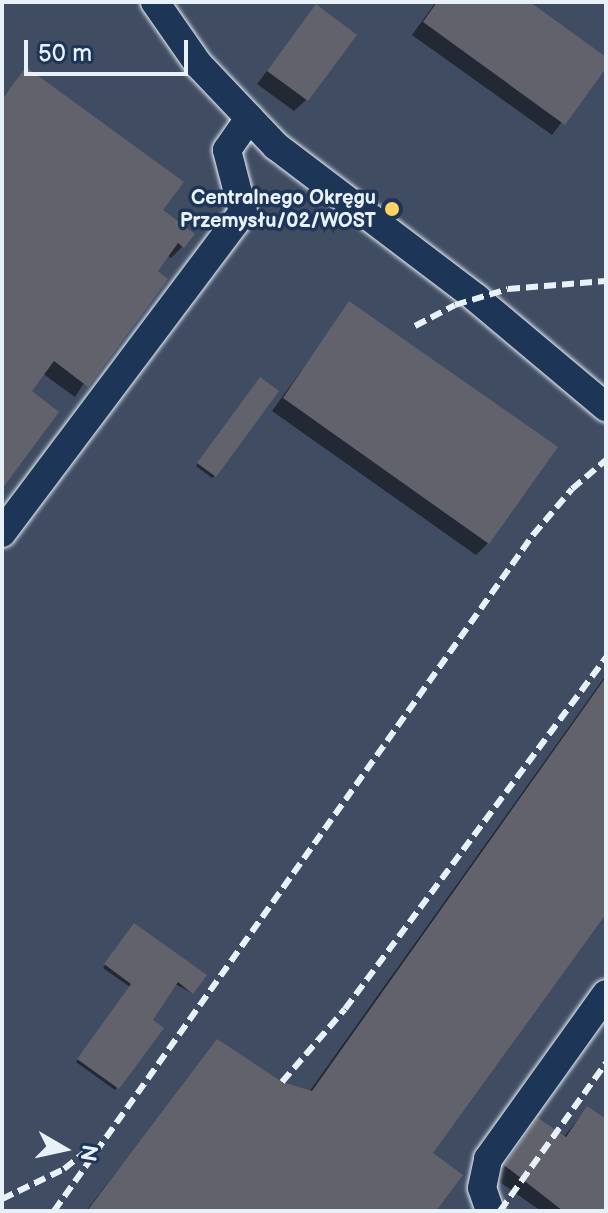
<!DOCTYPE html>
<html>
<head>
<meta charset="utf-8">
<style>
	body { margin:0 }
	#map { position:relative; width:608px; height:1213px; overflow:hidden; background:#32425d; font-family:"Balsamiq Sans",sans-serif }
	div>[style] { position:absolute }
	.built>* { inset:0; background:#404c62 }
	.shadow>* { inset:0; background:#0007 }
	.building>* { inset:0; background:#62626c }
	.roads { filter:drop-shadow(0 0 2px #e8f1f8) drop-shadow(0 0 2px #e8f1f8) }
	.minor>* { height:28px; margin:-14px; padding:0 14px; transform-origin:14px; border-radius:14px; background:#1d3557 }
	.rail>* { height:6px; margin-top:-3px; transform-origin:0; background:repeating-linear-gradient(90deg,#e8f1f8 0 12px,transparent 0 18px) }
	.dots>* { width:22px; height:22px; translate:-50% -50%; box-sizing:border-box; border:4px solid #1d3557; border-radius:50% }
	span { translate:-50% -50%; white-space:nowrap; text-align:center; line-height:1.15; -webkit-text-stroke:7px #1d3557; paint-order:stroke }
	.poi-label { font-size:20px; color:#e8f1f8; font-weight:700 }
	.right { translate:-100% -50%; text-align:right }
	.frame { position:absolute; inset:0; border:4px solid #e8f1f8; pointer-events:none }
	.north { position:absolute; left:24px; top:1109px; width:80px; height:80px; -webkit-text-stroke:6px #1d3557; paint-order:stroke; rotate:99deg; font-size:22px; font-weight:700; line-height:32px; text-align:center; color:#e8f1f8 }
	.north::after { content:''; display:block; margin:auto; width:28px; height:36px; background:#e8f1f8; clip-path:polygon(50% 0,100% 100%,50% 72%,0 100%) }
	.scale { position:absolute; left:24px; top:40px; width:164px; height:36px; box-sizing:border-box; border:4px solid #e8f1f8; border-top:0; padding-left:10px; font-size:24px; line-height:28px; white-space:nowrap; color:#e8f1f8; -webkit-text-stroke:6px #1d3557; paint-order:stroke }
</style>
</head>
<body>
<div id="map">
	<div class="built">
		<div style="clip-path:polygon(2px 2px,606px 2px,606px 1211px,2px 1211px)"></div>
	</div>
	<div class="shadow">
		<div style="clip-path:polygon(436px 2px,527px 2px,606px 64px,552px 135px,412px 35px)"></div>
		<div style="clip-path:polygon(316px 7px,306px 100px,294px 111px,257px 84px)"></div>
		<div style="clip-path:polygon(26px 70px,160px 211px,182px 247px,171px 258px,167px 255px,75px 397px,42px 373px,29px 391px,2px 486px,2px 98px)"></div>
		<div style="clip-path:polygon(350px 304px,488px 543px,476px 555px,272px 411px)"></div>
		<div style="clip-path:polygon(257px 382px,215px 476px,212px 478px,196px 466px)"></div>
		<div style="clip-path:polygon(606px 675px,606px 911px,430px 1154px,434px 1211px,86px 1211px,218px 1042px,281px 1084px,309px 1092px)"></div>
		<div style="clip-path:polygon(132px 928px,192px 993px,175px 984px,150px 1021px,161px 1029px,115px 1090px,76px 1062px,130px 987px,103px 968px)"></div>
		<div style="clip-path:polygon(587px 1108px,606px 1121px,606px 1211px,541px 1211px,494px 1178px,538px 1121px,563px 1138px)"></div>
	</div>
	<div class="building">
		<div style="clip-path:polygon(437px 2px,530px 2px,606px 57px,606px 68px,565px 125px,423px 22px)"></div>
		<div style="clip-path:polygon(316px 4px,357px 35px,308px 101px,267px 71px)"></div>
		<div style="clip-path:polygon(26px 67px,184px 182px,163px 210px,195px 234px,184px 248px,178px 243px,158px 271px,168px 279px,88px 387px,54px 361px,32px 391px,59px 412px,2px 489px,2px 99px)"></div>
		<div style="clip-path:polygon(349px 301px,558px 447px,489px 544px,283px 398px)"></div>
		<div style="clip-path:polygon(260px 377px,279px 391px,216px 477px,197px 463px)"></div>
		<div style="clip-path:polygon(606px 677px,606px 914px,433px 1153px,463px 1175px,436px 1211px,87px 1211px,217px 1039px,282px 1082px,312px 1091px)"></div>
		<div style="clip-path:polygon(134px 923px,207px 975px,193px 994px,178px 982px,153px 1020px,164px 1028px,119px 1089px,77px 1059px,131px 984px,104px 964px)"></div>
		<div style="clip-path:polygon(587px 1106px,606px 1119px,606px 1211px,563px 1211px,504px 1165px,538px 1118px,566px 1137px)"></div>
	</div>
	<div class="roads">
		<div class="minor">
			<div style="left:155px;top:2px;width:77px;rotate:55.1deg"></div>
			<div style="left:199px;top:65px;width:112px;rotate:46.5deg"></div>
			<div style="left:276px;top:146px;width:251px;rotate:37.2deg"></div>
			<div style="left:476px;top:298px;width:170px;rotate:40deg"></div>
			<div style="left:2px;top:533px;width:401px;rotate:-53.1deg"></div>
			<div style="left:243px;top:212px;width:64px;rotate:-104.5deg"></div>
			<div style="left:227px;top:150px;width:39px;rotate:-55deg"></div>
			<div style="left:490px;top:1211px;width:24px;rotate:-109deg"></div>
			<div style="left:482px;top:1188px;width:30px;rotate:-78deg"></div>
			<div style="left:488px;top:1159px;width:203px;rotate:-54.4deg"></div>
		</div>
	</div>
	<div class="rail">
		<div style="left:415px;top:326px;width:45px;rotate:-27.7deg"></div>
		<div style="left:455px;top:305px;width:55px;rotate:-16.8deg"></div>
		<div style="left:508px;top:289px;width:98px;rotate:-4.7deg"></div>
		<div style="left:282px;top:1082px;width:96px;rotate:-49.2deg"></div>
		<div style="left:345px;top:1009px;width:438px;rotate:-53.4deg"></div>
		<div style="left:2px;top:1199px;width:69px;rotate:-25.8deg"></div>
		<div style="left:64px;top:1169px;width:35px;rotate:-39deg"></div>
		<div style="left:54px;top:1211px;width:829px;rotate:-54.68deg"></div>
		<div style="left:533px;top:535px;width:60px;rotate:-49.7deg"></div>
		<div style="left:572px;top:489px;width:45px;rotate:-40.5deg"></div>
		<div style="left:500px;top:1211px;width:182px;rotate:-54.4deg"></div>
	</div>
	<div class="dots">
		<div style="left:392px;top:209px;background:#ffd166"></div>
	</div>
	<div class="poi-label">
		<span class="right" style="left:376px;top:210px">Centralnego Okręgu<br>Przemysłu/02/WOST</span>
	</div>
	<div class="frame"></div>
	<div class="north">N</div>
	<div class="scale">50 m</div>
</div>
</body>
</html>
